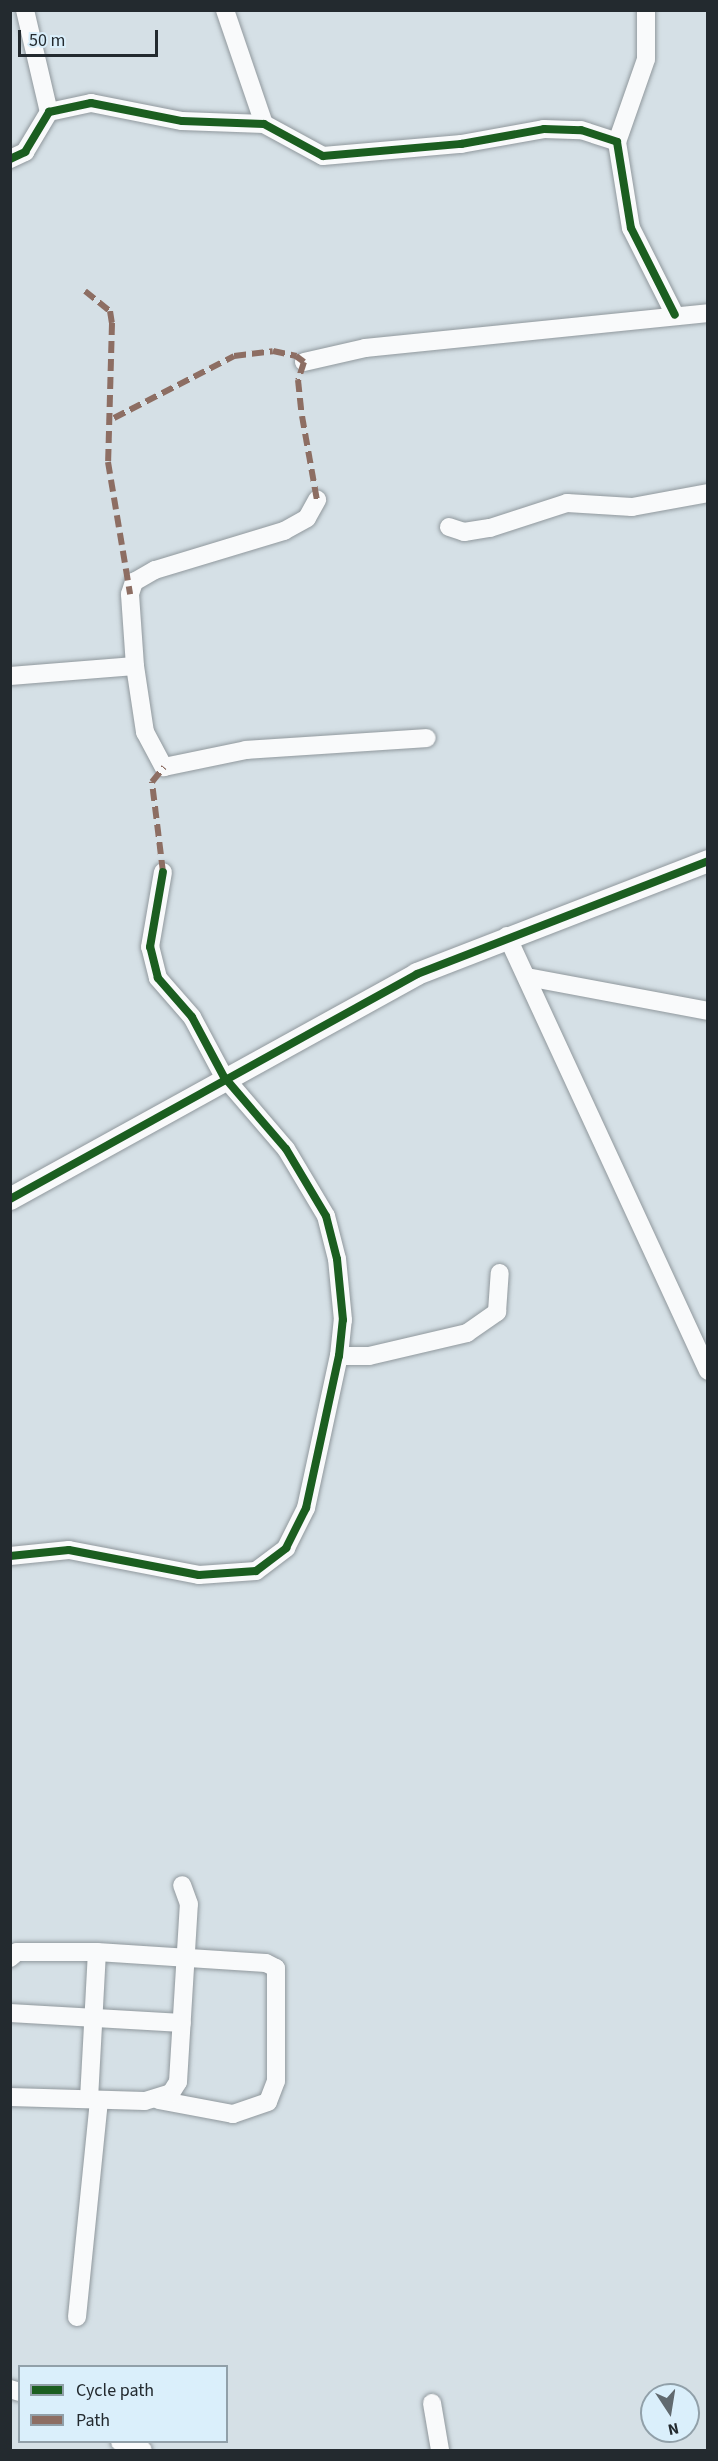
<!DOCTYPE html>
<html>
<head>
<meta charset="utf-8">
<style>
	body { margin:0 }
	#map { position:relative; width:718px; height:2461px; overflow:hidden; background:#d5e0e6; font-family:"Source Sans 3",sans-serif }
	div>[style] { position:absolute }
	.roads { filter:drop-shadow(0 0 2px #90989d) drop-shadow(0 0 2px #90989d) }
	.minor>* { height:18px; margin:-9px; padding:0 9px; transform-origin:9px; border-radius:9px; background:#f9fafb }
	.tertiary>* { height:22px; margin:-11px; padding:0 11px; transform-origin:11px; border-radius:11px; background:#f9fafb }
	.quiet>* { height:6px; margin-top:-3px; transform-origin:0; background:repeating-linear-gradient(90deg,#8d6e63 0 12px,transparent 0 18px) }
	.cycleway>* { height:8px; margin:-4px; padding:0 4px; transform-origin:4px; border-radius:4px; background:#1b5e20 }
	span { translate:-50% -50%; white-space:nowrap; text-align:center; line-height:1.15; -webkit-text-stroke:4.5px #daeffb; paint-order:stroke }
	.frame { position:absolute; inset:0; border:12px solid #232a2f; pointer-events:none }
	.legend { position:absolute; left:18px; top:2365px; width:210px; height:78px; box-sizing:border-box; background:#daeffb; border:2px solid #91a0a9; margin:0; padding:8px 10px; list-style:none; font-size:18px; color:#232a2f }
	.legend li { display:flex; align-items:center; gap:12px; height:30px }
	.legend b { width:30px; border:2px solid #91a0a9 }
	.north { position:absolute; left:640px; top:2383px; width:60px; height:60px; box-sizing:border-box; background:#daeffb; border:2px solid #91a0a9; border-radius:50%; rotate:168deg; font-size:16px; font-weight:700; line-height:24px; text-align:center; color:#232a2f }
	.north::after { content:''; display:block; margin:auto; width:21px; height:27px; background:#616a6f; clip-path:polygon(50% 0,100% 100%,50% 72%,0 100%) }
	.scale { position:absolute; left:18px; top:30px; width:140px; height:27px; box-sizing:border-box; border:3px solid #232a2f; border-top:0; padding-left:8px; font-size:18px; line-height:21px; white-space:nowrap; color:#232a2f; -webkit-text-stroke:4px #daeffb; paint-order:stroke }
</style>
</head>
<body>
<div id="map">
	<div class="roads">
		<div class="minor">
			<div style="left:25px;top:10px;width:105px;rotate:76.8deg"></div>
			<div style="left:225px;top:10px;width:120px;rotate:71.1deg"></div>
			<div style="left:617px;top:142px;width:88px;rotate:-70.7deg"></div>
			<div style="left:646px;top:59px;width:49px;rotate:-90deg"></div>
			<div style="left:10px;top:159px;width:17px;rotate:-25deg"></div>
			<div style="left:25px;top:152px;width:47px;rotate:-59deg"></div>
			<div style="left:49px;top:112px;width:43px;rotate:-12.1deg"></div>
			<div style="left:91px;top:103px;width:93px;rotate:11.2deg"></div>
			<div style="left:182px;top:121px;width:82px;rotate:2.1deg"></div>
			<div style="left:264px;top:124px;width:67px;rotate:28.5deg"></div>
			<div style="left:323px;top:156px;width:139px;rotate:-5deg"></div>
			<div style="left:461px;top:144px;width:84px;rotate:-10.2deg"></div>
			<div style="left:544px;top:129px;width:37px;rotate:2deg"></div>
			<div style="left:581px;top:130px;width:38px;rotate:18deg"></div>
			<div style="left:617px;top:142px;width:87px;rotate:80.8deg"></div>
			<div style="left:631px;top:228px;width:97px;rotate:63.2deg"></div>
			<div style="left:304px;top:362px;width:63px;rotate:-12.9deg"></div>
			<div style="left:365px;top:348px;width:345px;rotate:-5.8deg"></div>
			<div style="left:449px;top:527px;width:16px;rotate:18deg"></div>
			<div style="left:464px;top:532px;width:26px;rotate:-9deg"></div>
			<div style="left:490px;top:528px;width:81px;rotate:-18deg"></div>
			<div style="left:567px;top:503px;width:65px;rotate:3.5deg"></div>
			<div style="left:632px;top:507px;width:77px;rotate:-10.4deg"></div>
			<div style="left:135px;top:666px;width:67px;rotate:81.4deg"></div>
			<div style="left:145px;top:732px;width:40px;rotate:62deg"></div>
			<div style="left:164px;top:767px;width:84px;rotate:-11.7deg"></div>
			<div style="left:246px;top:750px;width:181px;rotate:-3.8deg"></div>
			<div style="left:10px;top:676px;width:125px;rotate:-4.6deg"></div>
			<div style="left:135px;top:666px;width:72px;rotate:-94deg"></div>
			<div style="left:130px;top:594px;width:13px;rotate:-72deg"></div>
			<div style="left:134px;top:582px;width:24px;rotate:-30deg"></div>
			<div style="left:155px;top:570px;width:135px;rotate:-16.8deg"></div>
			<div style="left:284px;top:531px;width:26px;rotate:-29deg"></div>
			<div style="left:307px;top:518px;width:21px;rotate:-61deg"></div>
			<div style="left:507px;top:936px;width:479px;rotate:65.2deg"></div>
			<div style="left:527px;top:977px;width:184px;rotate:10.6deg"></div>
			<div style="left:339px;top:1356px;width:30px"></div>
			<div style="left:369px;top:1356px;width:101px;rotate:-13.2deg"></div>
			<div style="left:467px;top:1333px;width:37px;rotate:-35deg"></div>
			<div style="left:497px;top:1312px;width:39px;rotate:-86deg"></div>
			<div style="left:10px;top:1556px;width:59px;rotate:-5.8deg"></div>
			<div style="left:69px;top:1550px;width:132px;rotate:10.9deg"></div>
			<div style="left:199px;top:1575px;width:57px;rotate:-4deg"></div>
			<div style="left:256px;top:1571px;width:38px;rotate:-37deg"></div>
			<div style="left:286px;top:1548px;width:45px;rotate:-63.4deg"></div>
			<div style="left:306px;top:1508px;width:156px;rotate:-77.8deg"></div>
			<div style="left:339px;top:1356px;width:36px;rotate:-84deg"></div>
			<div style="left:343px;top:1320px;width:61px;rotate:-95.6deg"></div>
			<div style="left:337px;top:1259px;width:44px;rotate:-104.3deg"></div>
			<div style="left:326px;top:1216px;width:78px;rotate:-120.8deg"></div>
			<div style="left:286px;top:1149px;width:95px;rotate:-130.7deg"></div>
			<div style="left:224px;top:1077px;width:68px;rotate:-118.1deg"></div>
			<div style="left:192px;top:1017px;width:52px;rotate:-131.1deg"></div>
			<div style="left:158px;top:978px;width:32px;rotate:-104deg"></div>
			<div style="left:150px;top:947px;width:76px;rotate:-80.2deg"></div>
			<div style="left:10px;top:1958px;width:9px;rotate:-41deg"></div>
			<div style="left:17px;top:1952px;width:80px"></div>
			<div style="left:97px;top:1952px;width:169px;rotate:3.7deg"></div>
			<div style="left:266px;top:1963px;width:11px;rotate:27deg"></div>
			<div style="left:276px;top:1968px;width:113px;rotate:90deg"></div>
			<div style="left:276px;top:2081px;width:22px;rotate:111deg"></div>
			<div style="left:268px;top:2102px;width:37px;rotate:161deg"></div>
			<div style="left:233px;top:2114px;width:76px;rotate:-169.4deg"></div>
			<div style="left:10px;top:2013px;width:172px;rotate:3.3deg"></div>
			<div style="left:10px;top:2097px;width:135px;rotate:1.7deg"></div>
			<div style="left:145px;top:2101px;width:27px;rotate:-17deg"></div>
			<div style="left:171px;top:2093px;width:13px;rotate:-58deg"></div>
			<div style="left:178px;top:2082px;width:178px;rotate:-86.5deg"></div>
			<div style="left:189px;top:1904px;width:20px;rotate:-110deg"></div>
			<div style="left:89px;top:2099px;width:147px;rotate:-86.9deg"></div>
			<div style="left:77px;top:2317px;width:218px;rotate:-84.2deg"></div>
			<div style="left:10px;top:2389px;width:10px;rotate:17deg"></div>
			<div style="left:432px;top:2403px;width:48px;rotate:80.3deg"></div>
			<div style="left:120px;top:2442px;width:24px;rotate:19deg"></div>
		</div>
		<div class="tertiary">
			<div style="left:10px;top:1199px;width:465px;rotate:-28.9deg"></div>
			<div style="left:417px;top:974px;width:312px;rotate:-21.2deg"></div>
		</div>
	</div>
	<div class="quiet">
		<div style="left:85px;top:291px;width:32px;rotate:39deg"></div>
		<div style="left:110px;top:311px;width:12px;rotate:81deg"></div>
		<div style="left:112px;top:323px;width:139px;rotate:91.6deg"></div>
		<div style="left:108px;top:462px;width:134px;rotate:80.5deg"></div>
		<div style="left:114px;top:418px;width:135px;rotate:-27.3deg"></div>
		<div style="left:234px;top:356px;width:39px;rotate:-7deg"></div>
		<div style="left:273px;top:351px;width:24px;rotate:12deg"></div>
		<div style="left:296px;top:356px;width:10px;rotate:37deg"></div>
		<div style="left:304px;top:362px;width:19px;rotate:108deg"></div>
		<div style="left:298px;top:380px;width:36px;rotate:84deg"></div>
		<div style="left:302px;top:416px;width:85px;rotate:79.9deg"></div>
		<div style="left:163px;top:872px;width:91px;rotate:-97deg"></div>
		<div style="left:152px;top:782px;width:19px;rotate:-51deg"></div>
	</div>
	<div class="cycleway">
		<div style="left:10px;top:159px;width:17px;rotate:-25deg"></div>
		<div style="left:25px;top:152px;width:47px;rotate:-59deg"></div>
		<div style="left:49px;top:112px;width:43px;rotate:-12.1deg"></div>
		<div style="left:91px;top:103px;width:93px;rotate:11.2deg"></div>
		<div style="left:182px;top:121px;width:82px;rotate:2.1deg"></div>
		<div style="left:264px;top:124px;width:67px;rotate:28.5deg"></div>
		<div style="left:323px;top:156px;width:139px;rotate:-5deg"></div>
		<div style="left:461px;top:144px;width:84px;rotate:-10.2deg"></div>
		<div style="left:544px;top:129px;width:37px;rotate:2deg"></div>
		<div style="left:581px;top:130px;width:38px;rotate:18deg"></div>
		<div style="left:617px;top:142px;width:87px;rotate:80.8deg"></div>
		<div style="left:631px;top:228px;width:97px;rotate:63.2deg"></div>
		<div style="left:10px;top:1199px;width:465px;rotate:-28.9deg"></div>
		<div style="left:417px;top:974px;width:312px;rotate:-21.2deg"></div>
		<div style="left:10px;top:1556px;width:59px;rotate:-5.8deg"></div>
		<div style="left:69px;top:1550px;width:132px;rotate:10.9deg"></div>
		<div style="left:199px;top:1575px;width:57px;rotate:-4deg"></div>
		<div style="left:256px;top:1571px;width:38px;rotate:-37deg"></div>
		<div style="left:286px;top:1548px;width:45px;rotate:-63.4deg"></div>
		<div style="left:306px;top:1508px;width:156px;rotate:-77.8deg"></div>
		<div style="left:339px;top:1356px;width:36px;rotate:-84deg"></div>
		<div style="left:343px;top:1320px;width:61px;rotate:-95.6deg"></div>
		<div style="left:337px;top:1259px;width:44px;rotate:-104.3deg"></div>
		<div style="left:326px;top:1216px;width:78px;rotate:-120.8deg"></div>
		<div style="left:286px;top:1149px;width:95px;rotate:-130.7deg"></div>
		<div style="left:224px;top:1077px;width:68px;rotate:-118.1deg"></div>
		<div style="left:192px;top:1017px;width:52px;rotate:-131.1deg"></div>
		<div style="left:158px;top:978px;width:32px;rotate:-104deg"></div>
		<div style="left:150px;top:947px;width:76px;rotate:-80.2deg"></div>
	</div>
	<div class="frame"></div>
	<ul class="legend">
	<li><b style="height:8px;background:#1b5e20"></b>Cycle path</li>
	<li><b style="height:8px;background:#8d6e63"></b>Path</li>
	</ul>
	<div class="north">N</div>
	<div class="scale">50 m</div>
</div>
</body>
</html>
